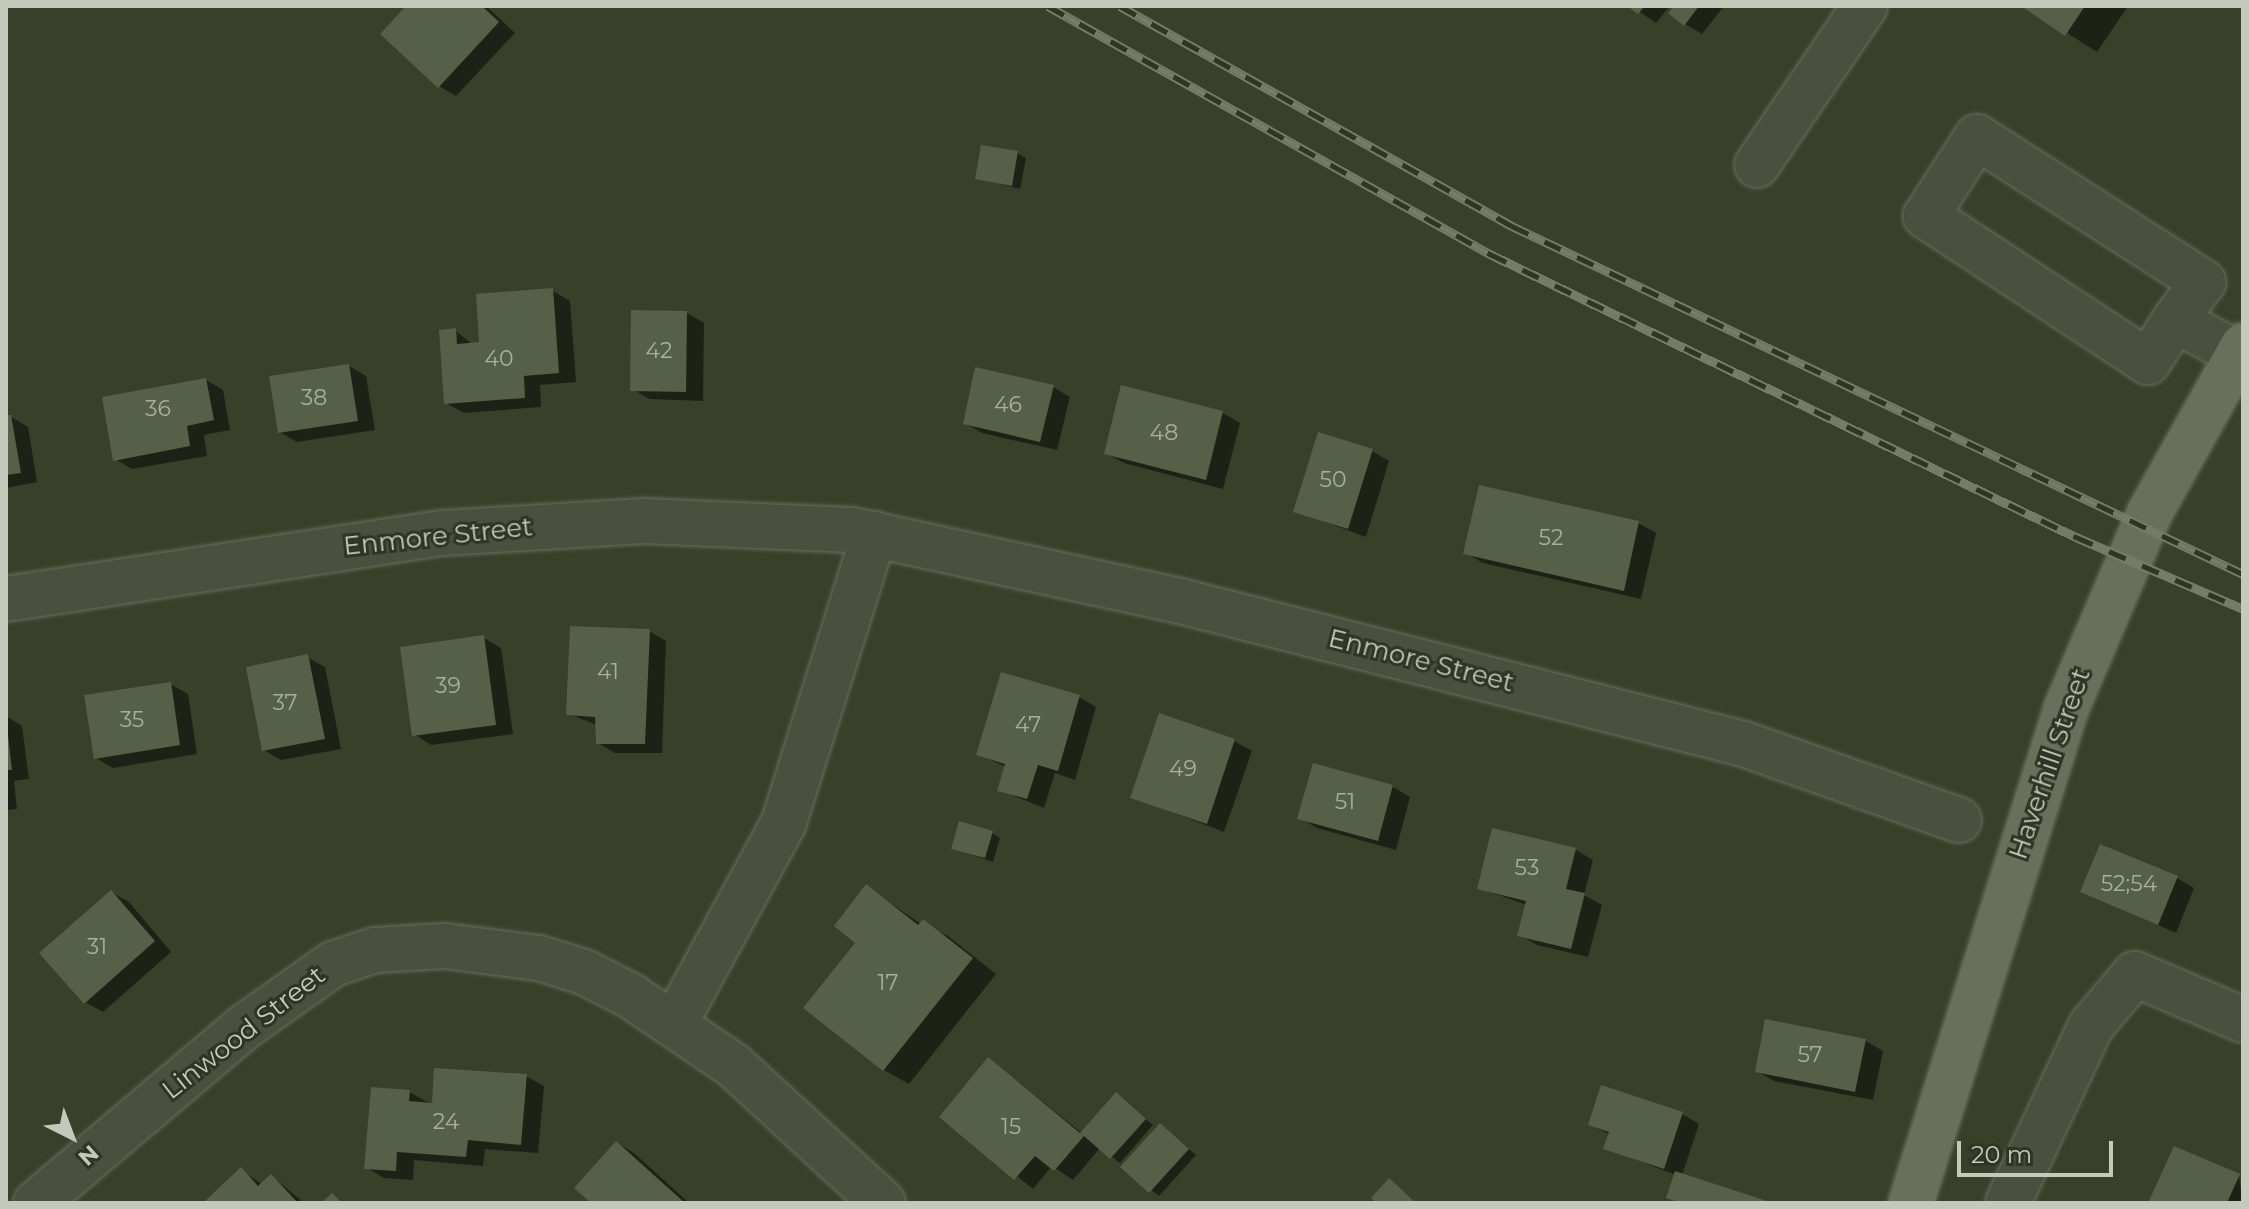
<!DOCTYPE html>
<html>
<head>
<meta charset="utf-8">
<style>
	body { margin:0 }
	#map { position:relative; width:2249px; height:1209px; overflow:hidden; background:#38402a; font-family:Montserrat,sans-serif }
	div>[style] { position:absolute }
	.shadow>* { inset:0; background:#0007 }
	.building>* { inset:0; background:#565f47 }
	.roads { filter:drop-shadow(0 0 2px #676e5c) drop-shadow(0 0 2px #676e5c) }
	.minor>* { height:44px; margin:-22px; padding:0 22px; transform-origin:22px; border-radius:22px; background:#49503e }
	.major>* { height:44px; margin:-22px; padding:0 22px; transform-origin:22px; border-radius:22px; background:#68705c }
	.rail>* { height:9px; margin-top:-4.5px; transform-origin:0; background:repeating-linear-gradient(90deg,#2e3623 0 18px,#737c66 0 36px); box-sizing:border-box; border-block:2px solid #737c66 }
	span { translate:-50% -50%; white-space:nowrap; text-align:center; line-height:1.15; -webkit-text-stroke:6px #2e3623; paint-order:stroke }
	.number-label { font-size:22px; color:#a8af9e }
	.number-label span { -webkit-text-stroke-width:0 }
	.street-label { font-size:26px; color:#c4cabb }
	.frame { position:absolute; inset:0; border:8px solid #c4cabb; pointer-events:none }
	.north { position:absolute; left:32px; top:1097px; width:80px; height:80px; -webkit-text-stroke:6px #2e3623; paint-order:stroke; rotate:138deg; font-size:22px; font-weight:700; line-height:32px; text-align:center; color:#c4cabb }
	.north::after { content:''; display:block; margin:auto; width:28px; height:36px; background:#c4cabb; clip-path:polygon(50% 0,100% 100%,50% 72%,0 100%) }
	.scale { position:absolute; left:1957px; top:1141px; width:156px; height:36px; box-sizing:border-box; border:4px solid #c4cabb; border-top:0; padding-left:10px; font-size:24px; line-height:28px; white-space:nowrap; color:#c4cabb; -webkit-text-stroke:6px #2e3623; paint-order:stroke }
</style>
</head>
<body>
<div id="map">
	<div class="shadow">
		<div style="clip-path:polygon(409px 6px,486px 6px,515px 33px,456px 96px,439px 86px)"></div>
		<div style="clip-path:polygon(1631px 6px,1670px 6px,1656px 23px)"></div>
		<div style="clip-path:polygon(1676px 6px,1724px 6px,1702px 34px,1685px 24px)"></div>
		<div style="clip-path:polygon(2025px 6px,2128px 6px,2097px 52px)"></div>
		<div style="clip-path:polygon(1017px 153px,1026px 158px,1020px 189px,977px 178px)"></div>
		<div style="clip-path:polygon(553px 291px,570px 301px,576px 382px,540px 385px,541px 407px,464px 413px,446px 403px,455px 330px,473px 345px,481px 344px)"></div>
		<div style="clip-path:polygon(687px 313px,704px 323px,703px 401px,650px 399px,632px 389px)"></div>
		<div style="clip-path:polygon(349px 366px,366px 376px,375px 430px,297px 442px,279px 432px)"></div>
		<div style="clip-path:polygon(206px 380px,223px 390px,230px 430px,204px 435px,207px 456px,132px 469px,115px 459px)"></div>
		<div style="clip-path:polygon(1053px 387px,1070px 397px,1057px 450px,982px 433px,965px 423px)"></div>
		<div style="clip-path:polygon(1123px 387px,1223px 413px,1240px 423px,1223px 489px,1124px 463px,1106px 453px)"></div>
		<div style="clip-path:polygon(11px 417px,28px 427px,37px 482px,6px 488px,6px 418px)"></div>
		<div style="clip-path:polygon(1372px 451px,1389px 461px,1366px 537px,1296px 511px)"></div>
		<div style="clip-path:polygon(1638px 523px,1656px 533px,1641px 599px,1483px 563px,1466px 553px)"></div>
		<div style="clip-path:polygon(649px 631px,666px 641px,662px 753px,615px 753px,598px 743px,597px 725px,569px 714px)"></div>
		<div style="clip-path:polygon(484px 638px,501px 648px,513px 734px,431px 745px,414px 734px)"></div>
		<div style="clip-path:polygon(307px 657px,325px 667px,341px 749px,281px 760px,264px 750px)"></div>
		<div style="clip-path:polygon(170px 684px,188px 694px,197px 754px,113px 768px,96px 758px)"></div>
		<div style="clip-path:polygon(1079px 697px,1096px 707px,1075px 780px,1055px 773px,1044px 808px,999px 790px,1006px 767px,978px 754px)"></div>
		<div style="clip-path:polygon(6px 716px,22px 726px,29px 779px,14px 781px,17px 809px,6px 810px)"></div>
		<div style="clip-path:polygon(1234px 741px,1252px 751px,1224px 832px,1133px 797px)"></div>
		<div style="clip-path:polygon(1314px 766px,1393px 787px,1410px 797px,1396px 850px,1317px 828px,1300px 818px)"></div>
		<div style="clip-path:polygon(1493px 830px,1576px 850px,1593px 860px,1584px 895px,1602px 905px,1588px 957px,1537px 945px,1520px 935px,1527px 905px,1479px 888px)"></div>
		<div style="clip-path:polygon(992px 833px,1000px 838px,993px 862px,953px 848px)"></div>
		<div style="clip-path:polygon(2177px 878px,2194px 888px,2176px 933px,2082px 891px)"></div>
		<div style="clip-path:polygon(867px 887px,921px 924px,948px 936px,996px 974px,909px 1084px,884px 1070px,857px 942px)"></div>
		<div style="clip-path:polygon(111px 892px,129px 902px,171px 952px,103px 1012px,85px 1002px)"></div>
		<div style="clip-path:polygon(1866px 1041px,1883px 1051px,1873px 1100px,1774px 1081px,1757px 1071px)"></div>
		<div style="clip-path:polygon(989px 1059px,1082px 1133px,1116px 1095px,1153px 1125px,1120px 1163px,1100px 1148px,1073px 1180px,1052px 1166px,1033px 1189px,942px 1116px)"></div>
		<div style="clip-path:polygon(526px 1076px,544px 1086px,538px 1153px,485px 1149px,483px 1166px,414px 1160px,413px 1180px,384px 1178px,367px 1168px,409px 1092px,433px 1105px)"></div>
		<div style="clip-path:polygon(1682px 1114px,1699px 1124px,1682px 1175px,1766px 1203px,1678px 1203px,1668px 1197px,1676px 1175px,1605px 1148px,1610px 1135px,1590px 1124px)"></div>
		<div style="clip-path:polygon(1160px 1125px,1196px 1155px,1159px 1196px,1123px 1167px)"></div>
		<div style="clip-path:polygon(617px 1143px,634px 1153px,689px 1203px,594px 1203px)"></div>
		<div style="clip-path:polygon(241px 1170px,262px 1184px,272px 1176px,304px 1203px,206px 1203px)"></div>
		<div style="clip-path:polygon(2239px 1176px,2243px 1203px,2151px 1203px)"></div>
	</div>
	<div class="building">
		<div style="clip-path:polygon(406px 6px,482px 6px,499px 22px,438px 88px,380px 34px)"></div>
		<div style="clip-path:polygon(1627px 6px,1645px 6px,1638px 14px)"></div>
		<div style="clip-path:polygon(1674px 6px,1699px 6px,1684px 26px,1668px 13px)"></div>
		<div style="clip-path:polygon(2021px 6px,2085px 6px,2065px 36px)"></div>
		<div style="clip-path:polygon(981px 145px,1018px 151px,1012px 186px,975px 179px)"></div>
		<div style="clip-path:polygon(553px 288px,559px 373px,524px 376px,525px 398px,444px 404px,439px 330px,456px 328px,457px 344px,479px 342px,476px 294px)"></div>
		<div style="clip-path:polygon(631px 310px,687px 311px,686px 392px,630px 391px)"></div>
		<div style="clip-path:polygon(349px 364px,358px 421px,278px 433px,269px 376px)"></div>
		<div style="clip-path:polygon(975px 367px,1054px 385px,1040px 442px,963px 424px)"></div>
		<div style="clip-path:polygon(206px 378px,214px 420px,187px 426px,190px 446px,113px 461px,102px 397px)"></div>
		<div style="clip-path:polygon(1121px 385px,1223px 411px,1206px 480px,1104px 454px)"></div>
		<div style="clip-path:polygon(6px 415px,11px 415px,21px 473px,6px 475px)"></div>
		<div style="clip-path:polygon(1318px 432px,1373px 449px,1348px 529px,1293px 512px)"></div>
		<div style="clip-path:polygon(1479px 485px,1639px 521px,1624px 591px,1463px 554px)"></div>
		<div style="clip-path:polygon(570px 626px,650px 629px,645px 744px,596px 744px,595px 717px,566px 715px)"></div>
		<div style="clip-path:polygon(484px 635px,496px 725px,412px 736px,400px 647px)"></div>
		<div style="clip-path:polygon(308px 654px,325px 739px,262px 751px,246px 667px)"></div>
		<div style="clip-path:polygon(1001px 672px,1080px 695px,1058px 771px,1038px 765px,1027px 799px,997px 791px,1005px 764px,976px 755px)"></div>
		<div style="clip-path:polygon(171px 682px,180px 745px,94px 759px,84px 695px)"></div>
		<div style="clip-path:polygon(1159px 713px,1235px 739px,1207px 824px,1130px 798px)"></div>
		<div style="clip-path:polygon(8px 735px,12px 770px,6px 770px,6px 736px)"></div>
		<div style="clip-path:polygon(1313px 763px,1393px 785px,1378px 841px,1297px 819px)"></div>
		<div style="clip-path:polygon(959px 821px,993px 831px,985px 858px,951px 849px)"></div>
		<div style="clip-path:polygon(1492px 828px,1576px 848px,1566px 889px,1585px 893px,1571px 949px,1517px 936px,1526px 901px,1477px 889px)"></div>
		<div style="clip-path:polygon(2100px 844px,2178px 876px,2158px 925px,2080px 892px)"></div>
		<div style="clip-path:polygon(866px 884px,918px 925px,923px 919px,973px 958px,883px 1071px,803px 1008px,855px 943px,834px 926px)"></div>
		<div style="clip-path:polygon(111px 890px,155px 941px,84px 1004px,39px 953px)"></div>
		<div style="clip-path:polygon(1765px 1019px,1866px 1039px,1855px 1092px,1755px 1072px)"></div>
		<div style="clip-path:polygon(988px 1057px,1080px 1133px,1116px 1092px,1146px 1119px,1110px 1159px,1084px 1136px,1054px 1171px,1035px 1156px,1014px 1180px,939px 1117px)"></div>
		<div style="clip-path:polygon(434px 1068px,527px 1074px,521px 1145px,468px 1140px,466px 1157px,397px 1152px,396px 1171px,364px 1169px,371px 1087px,410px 1090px,409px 1101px,432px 1103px)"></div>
		<div style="clip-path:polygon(1601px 1085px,1683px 1112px,1664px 1169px,1603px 1149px,1609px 1132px,1588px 1125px)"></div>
		<div style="clip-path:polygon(1160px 1123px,1189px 1149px,1149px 1193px,1120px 1167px)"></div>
		<div style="clip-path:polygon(616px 1141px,685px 1203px,591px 1203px,574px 1188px)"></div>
		<div style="clip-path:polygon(2174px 1146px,2240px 1174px,2227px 1203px,2148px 1203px)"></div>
		<div style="clip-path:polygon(241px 1167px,258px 1186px,271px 1174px,298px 1203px,203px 1203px)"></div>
		<div style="clip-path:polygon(1675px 1171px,1770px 1202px,1770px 1203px,1681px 1203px,1666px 1198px)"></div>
		<div style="clip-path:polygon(1389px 1178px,1416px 1203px,1376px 1203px,1371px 1198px)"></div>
		<div style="clip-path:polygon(332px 1193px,342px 1203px,321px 1203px)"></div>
	</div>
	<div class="roads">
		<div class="minor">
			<div style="left:1757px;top:165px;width:192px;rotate:-55.8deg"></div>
			<div style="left:2175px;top:320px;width:50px;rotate:122.7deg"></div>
			<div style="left:2148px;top:362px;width:266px;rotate:-146.7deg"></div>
			<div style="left:1926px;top:216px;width:94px;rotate:-57.2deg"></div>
			<div style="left:1977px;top:137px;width:269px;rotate:32.7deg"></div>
			<div style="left:2203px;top:282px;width:47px;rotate:126.4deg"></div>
			<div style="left:2175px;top:320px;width:72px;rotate:28.4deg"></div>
			<div style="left:6px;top:599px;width:442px;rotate:-8.6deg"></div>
			<div style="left:443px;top:533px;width:201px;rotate:-3.4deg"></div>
			<div style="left:644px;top:521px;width:208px;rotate:2.5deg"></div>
			<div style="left:852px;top:530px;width:336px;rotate:12.2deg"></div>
			<div style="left:1180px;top:601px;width:582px;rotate:14.23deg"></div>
			<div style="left:1744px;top:744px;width:228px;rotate:19.5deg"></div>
			<div style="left:675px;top:1023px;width:229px;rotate:-61.5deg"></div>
			<div style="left:784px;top:822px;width:302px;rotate:-72.6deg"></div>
			<div style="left:36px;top:1203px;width:276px;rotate:-40.2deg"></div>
			<div style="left:247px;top:1025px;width:105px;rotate:-35.3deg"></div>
			<div style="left:333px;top:964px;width:44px;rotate:-18.4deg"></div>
			<div style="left:375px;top:950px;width:70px;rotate:-3.3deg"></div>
			<div style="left:445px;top:946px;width:95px;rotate:7.3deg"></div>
			<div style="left:539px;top:958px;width:47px;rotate:17.3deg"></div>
			<div style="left:584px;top:972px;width:53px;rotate:27.1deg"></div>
			<div style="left:631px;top:996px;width:123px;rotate:34.1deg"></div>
			<div style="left:733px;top:1065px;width:204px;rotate:42.6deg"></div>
			<div style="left:2008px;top:1203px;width:195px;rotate:-64.9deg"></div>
			<div style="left:2091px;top:1026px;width:68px;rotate:-49.8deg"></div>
			<div style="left:2135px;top:974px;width:117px;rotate:23.1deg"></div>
		</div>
		<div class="major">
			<div style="left:1911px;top:1203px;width:518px;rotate:-72.58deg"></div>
			<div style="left:2066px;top:709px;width:212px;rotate:-66.9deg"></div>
			<div style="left:2149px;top:514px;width:193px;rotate:-60.8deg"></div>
		</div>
	</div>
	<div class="rail">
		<div style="left:1048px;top:6px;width:507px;rotate:29.3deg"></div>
		<div style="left:1490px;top:254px;width:651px;rotate:25.78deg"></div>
		<div style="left:2076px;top:537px;width:182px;rotate:23.3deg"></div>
		<div style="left:1120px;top:6px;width:450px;rotate:29.3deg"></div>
		<div style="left:1512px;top:226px;width:810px;rotate:25.46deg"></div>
	</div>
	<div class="number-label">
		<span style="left:659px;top:351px">42</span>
		<span style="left:499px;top:359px">40</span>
		<span style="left:314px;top:398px">38</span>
		<span style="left:1008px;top:405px">46</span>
		<span style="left:158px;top:409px">36</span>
		<span style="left:1164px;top:433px">48</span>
		<span style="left:1333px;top:480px">50</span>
		<span style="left:1551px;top:538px">52</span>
		<span style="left:608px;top:672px">41</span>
		<span style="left:448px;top:686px">39</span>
		<span style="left:285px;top:703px">37</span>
		<span style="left:132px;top:720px">35</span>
		<span style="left:1028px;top:725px">47</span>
		<span style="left:1183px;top:769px">49</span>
		<span style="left:1345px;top:802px">51</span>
		<span style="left:1527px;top:868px">53</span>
		<span style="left:2129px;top:884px">52;54</span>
		<span style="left:97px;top:947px">31</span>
		<span style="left:888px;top:983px">17</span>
		<span style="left:1810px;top:1055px">57</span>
		<span style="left:446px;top:1122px">24</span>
		<span style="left:1011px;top:1127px">15</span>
	</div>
	<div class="street-label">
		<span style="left:438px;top:537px;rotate:-6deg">Enmore Street</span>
		<span style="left:1421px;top:661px;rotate:14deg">Enmore Street</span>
		<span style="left:2050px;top:764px;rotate:-71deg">Haverhill Street</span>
		<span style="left:244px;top:1033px;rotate:-38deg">Linwood Street</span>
	</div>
	<div class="frame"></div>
	<div class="north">N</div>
	<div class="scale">20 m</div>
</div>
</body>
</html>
